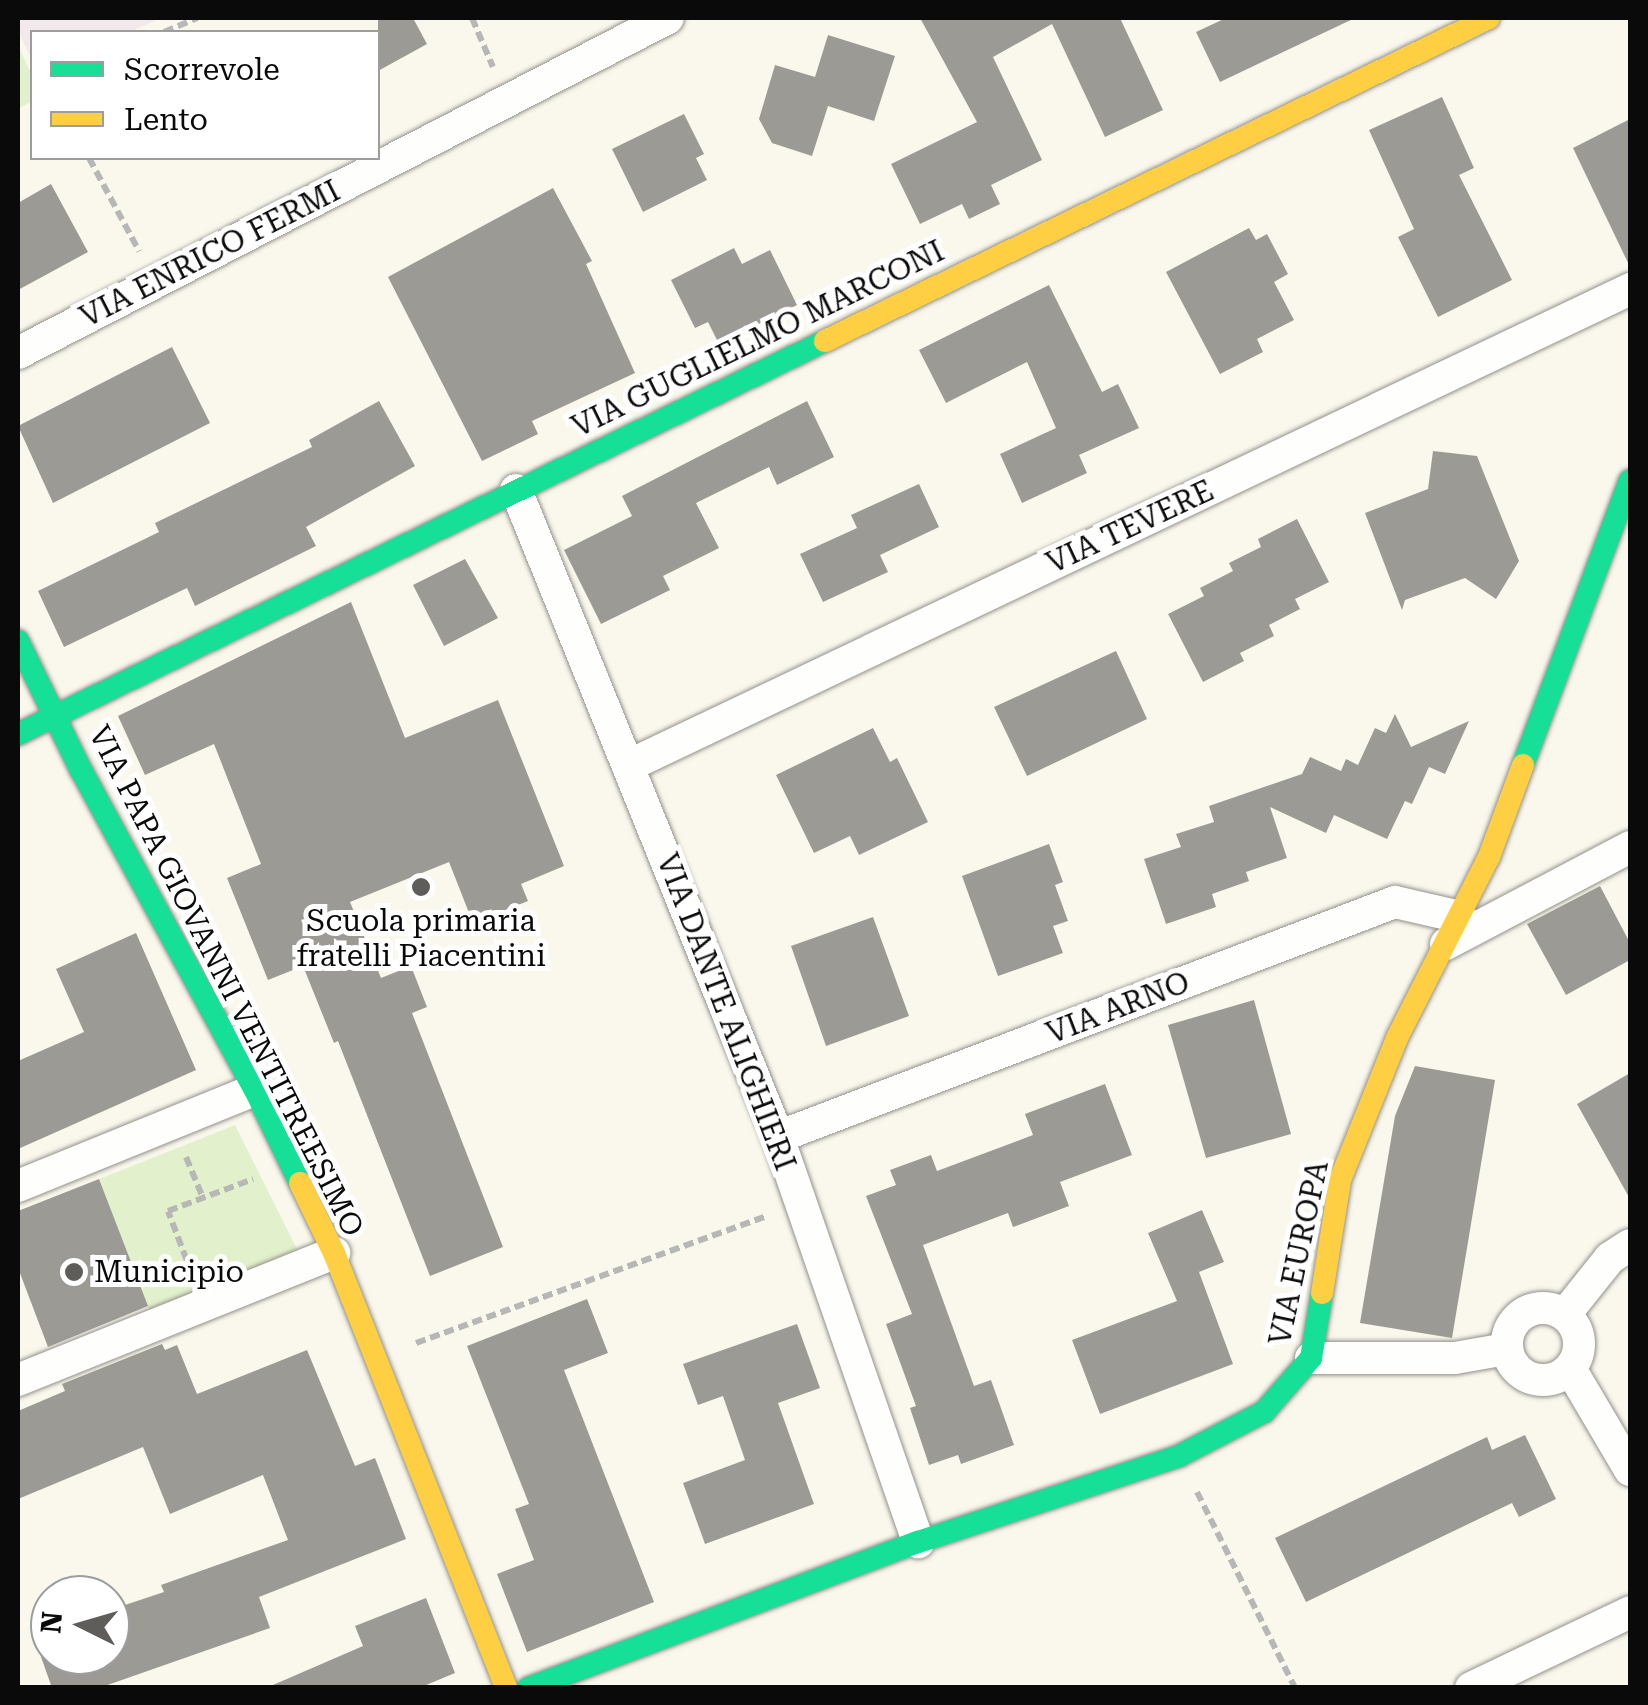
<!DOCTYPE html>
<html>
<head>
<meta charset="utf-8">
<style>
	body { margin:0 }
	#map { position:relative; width:1648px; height:1705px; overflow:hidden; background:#faf8ed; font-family:"Roboto Serif",serif }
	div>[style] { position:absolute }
	.industrial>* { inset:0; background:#f1e9ec }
	.green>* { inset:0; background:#e2f1cb }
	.building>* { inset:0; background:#9c9a94 }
	.path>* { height:6px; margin-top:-3px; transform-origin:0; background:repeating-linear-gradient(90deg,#b7b7b5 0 10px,transparent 0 15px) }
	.roads { filter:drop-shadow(0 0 2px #92918c) drop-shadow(0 0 2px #92918c) }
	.street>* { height:32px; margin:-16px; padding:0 16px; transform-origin:16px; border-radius:16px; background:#fefefc }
	.street>.ring { margin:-16px; padding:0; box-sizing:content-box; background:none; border:32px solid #fefefc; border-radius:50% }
	.fast>* { height:22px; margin:-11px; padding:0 11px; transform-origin:11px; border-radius:11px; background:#16e098 }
	.slow>* { height:22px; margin:-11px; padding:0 11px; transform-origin:11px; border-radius:11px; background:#ffcf43 }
	.dots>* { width:28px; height:28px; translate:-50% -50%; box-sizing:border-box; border:5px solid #fff; border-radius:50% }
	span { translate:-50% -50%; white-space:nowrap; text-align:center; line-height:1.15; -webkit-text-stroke:10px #fff; paint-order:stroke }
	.street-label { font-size:30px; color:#0a0a0a }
	.poi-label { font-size:30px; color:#0a0a0a }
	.left { translate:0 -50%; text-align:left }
	.frame { position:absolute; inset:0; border:20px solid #0a0a0a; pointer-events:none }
	.legend { position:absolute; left:30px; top:30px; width:350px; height:130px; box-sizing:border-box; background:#fff; border:2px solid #9d9d9d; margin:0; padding:12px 18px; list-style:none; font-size:30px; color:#0a0a0a }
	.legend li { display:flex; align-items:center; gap:20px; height:50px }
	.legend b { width:50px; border:2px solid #9d9d9d }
	.north { position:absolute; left:30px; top:1575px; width:100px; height:100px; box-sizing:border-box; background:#fff; border:2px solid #9d9d9d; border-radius:50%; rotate:275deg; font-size:28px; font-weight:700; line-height:40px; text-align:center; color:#0a0a0a }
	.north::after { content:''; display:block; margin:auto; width:35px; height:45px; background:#5e5d59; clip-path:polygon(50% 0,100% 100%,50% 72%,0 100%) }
</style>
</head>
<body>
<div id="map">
	<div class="industrial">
		<div style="clip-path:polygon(18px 18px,161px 18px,130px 32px,32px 32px,32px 60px,18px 31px)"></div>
	</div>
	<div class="green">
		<div style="clip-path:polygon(18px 46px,32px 75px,32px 101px,18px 109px)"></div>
		<div style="clip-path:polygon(235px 1125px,298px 1251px,149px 1310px,99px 1179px)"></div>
	</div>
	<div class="building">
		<div style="clip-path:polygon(378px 18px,413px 18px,427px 44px,378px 71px)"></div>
		<div style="clip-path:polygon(920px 18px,1120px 18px,1163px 110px,1105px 137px,1052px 24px,993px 57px,1042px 160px,991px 185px,1000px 204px,969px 219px,962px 204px,920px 224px,891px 164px,977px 122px)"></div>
		<div style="clip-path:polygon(1226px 18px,1355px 18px,1220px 82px,1196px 32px)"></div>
		<div style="clip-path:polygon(828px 35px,895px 56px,874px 121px,828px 106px,812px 156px,772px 143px,759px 119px,775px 65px,815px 77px)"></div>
		<div style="clip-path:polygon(1442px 97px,1474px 168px,1459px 175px,1512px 280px,1438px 317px,1398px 237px,1414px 229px,1369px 130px)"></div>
		<div style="clip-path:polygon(684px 114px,704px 154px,696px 158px,707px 180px,643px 212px,612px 149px)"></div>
		<div style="clip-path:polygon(1630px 119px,1630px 267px,1573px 148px)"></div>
		<div style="clip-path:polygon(51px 184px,88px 252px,18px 290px,18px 203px)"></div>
		<div style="clip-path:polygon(553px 188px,592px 261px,586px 264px,635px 373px,532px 421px,538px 434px,482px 461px,388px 277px)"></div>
		<div style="clip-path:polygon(1249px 228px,1256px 240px,1267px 234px,1288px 274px,1274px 282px,1294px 320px,1257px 339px,1263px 352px,1220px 374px,1166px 272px)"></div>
		<div style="clip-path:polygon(734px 248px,742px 264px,770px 250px,797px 305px,719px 344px,708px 322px,695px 328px,671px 280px)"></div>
		<div style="clip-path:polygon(1049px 285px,1102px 392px,1118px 384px,1139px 428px,1079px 455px,1087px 473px,1022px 503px,1000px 454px,1056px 428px,1027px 362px,946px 403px,919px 350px)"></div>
		<div style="clip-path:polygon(172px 347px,210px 423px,53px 503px,18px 426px)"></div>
		<div style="clip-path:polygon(379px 401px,415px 466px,306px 527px,316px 546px,195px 606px,187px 588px,64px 647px,38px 591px,159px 532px,155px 523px,312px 447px,309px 440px)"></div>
		<div style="clip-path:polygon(807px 401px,834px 457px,777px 485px,769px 467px,696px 503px,719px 548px,663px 576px,670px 590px,601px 624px,564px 550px,632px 516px,622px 496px)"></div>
		<div style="clip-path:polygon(1433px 451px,1477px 456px,1519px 561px,1496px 599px,1465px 578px,1405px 600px,1402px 610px,1365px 513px,1428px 489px)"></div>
		<div style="clip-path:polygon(919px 484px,939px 527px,880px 555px,888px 572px,823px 602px,800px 554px,857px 528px,851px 515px)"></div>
		<div style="clip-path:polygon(1297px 519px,1329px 582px,1295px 599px,1300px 609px,1269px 625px,1274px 636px,1240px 653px,1244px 661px,1203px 682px,1168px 614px,1204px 596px,1200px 588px,1233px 571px,1229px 563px,1261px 547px,1258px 539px)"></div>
		<div style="clip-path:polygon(465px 559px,498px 618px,444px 646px,413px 585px)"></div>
		<div style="clip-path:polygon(351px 602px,405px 738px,498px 700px,564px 866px,521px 884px,528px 901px,473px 923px,449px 862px,350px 902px,381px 978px,411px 966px,427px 1007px,412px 1013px,503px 1247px,430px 1276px,338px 1041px,334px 1043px,303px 966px,268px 980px,227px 878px,261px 864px,214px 744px,145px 775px,118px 716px)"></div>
		<div style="clip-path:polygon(1116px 651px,1147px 719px,1027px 776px,994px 707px)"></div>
		<div style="clip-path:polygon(1395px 714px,1411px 747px,1469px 721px,1445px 774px,1429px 767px,1412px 804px,1405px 801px,1387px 839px,1334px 815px,1326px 833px,1270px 807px,1287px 858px,1246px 872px,1249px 881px,1212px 894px,1216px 907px,1166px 924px,1144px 859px,1181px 847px,1176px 834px,1214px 822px,1209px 806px,1302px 774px,1310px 757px,1341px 771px,1346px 759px,1358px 765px,1375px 728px,1386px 733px)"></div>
		<div style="clip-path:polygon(873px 728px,890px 762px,897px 758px,928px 822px,859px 855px,850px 836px,814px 853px,776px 775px)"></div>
		<div style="clip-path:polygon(1049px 844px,1063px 882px,1055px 885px,1068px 921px,1053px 926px,1063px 953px,998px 976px,962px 876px)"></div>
		<div style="clip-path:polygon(1600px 886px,1630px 943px,1630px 960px,1566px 995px,1527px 924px)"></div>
		<div style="clip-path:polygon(873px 917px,909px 1016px,826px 1046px,791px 946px)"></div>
		<div style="clip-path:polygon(136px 933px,196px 1070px,18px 1149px,18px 1061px,84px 1032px,56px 969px)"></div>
		<div style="clip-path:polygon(1254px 1000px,1291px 1134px,1206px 1158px,1168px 1025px)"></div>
		<div style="clip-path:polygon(1415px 1066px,1495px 1080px,1452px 1338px,1360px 1323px,1395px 1116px)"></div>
		<div style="clip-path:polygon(1630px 1073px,1630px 1199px,1577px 1104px)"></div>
		<div style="clip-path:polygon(1105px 1084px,1132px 1155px,1060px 1182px,1069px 1206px,1013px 1227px,1008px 1213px,923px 1245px,974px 1386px,991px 1380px,1014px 1445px,961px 1464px,958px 1455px,929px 1465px,910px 1408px,916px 1406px,886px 1324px,912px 1314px,866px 1196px,896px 1185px,890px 1170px,931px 1155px,937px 1171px,1033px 1135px,1025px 1114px)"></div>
		<div style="clip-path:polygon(99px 1179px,148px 1306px,48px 1347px,18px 1268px,18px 1211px)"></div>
		<div style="clip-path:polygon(1202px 1210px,1224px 1262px,1199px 1272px,1233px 1364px,1100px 1414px,1072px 1340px,1177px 1301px,1148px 1233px)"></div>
		<div style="clip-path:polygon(587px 1299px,608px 1353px,564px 1370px,654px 1602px,527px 1652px,497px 1574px,534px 1560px,515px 1509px,529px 1504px,467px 1346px)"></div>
		<div style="clip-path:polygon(797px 1324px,820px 1388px,778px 1403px,814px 1504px,705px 1544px,683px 1483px,745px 1460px,723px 1396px,698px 1405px,683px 1364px)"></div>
		<div style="clip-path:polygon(162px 1344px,165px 1350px,177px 1345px,197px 1394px,307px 1350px,355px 1466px,375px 1458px,406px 1539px,259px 1597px,270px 1628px,99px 1688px,52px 1688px,34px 1637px,50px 1631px,50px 1655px,110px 1655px,110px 1610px,164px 1592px,161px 1585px,288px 1540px,263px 1475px,170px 1514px,143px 1447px,18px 1499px,18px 1411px,65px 1391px,62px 1384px)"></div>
		<div style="clip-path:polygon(1525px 1435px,1556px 1499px,1519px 1517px,1512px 1503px,1306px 1602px,1275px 1538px,1487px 1437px,1492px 1450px)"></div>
		<div style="clip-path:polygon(426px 1598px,455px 1673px,419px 1688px,266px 1688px,363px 1646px,355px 1626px)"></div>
	</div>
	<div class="path">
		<div style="left:472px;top:18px;width:53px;rotate:66.8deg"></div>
		<div style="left:164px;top:32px;width:36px;rotate:-23deg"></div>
		<div style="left:89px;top:158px;width:106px;rotate:61.7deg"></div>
		<div style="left:186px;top:1157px;width:44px;rotate:67.5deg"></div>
		<div style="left:192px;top:1274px;width:67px;rotate:-110.9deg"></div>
		<div style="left:168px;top:1211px;width:91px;rotate:-20.6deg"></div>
		<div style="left:416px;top:1343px;width:372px;rotate:-19.9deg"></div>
		<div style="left:1197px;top:1492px;width:219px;rotate:63.4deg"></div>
	</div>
	<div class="roads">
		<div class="street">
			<div style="left:18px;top:353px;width:731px;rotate:-27.27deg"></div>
			<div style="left:516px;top:490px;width:698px;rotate:67.95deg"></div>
			<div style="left:778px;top:1137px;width:429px;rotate:70.9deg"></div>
			<div style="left:630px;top:765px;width:1108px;rotate:-25.45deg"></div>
			<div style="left:1446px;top:944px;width:208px;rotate:-27.8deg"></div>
			<div style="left:778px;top:1137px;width:660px;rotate:-20.85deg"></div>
			<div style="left:1395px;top:902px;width:67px;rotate:13deg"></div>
			<div style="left:18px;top:1186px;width:256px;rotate:-22.1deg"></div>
			<div class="ring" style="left:1507px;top:1308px;width:40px;height:40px"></div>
			<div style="left:1566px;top:1313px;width:70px;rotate:-51.3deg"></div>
			<div style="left:1610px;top:1258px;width:24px;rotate:-33deg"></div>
			<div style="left:1311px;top:1358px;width:144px"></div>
			<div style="left:1455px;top:1358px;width:52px;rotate:-10deg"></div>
			<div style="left:1571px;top:1370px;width:116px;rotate:59.5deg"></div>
			<div style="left:18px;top:1380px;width:341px;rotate:-21.9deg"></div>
			<div style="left:1471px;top:1688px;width:176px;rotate:-25.5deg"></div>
		</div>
		<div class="fast">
			<div style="left:18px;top:641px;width:144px;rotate:64deg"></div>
			<div style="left:81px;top:770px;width:364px;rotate:61.5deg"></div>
			<div style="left:255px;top:1090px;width:103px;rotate:64.2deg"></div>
			<div style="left:18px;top:734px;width:898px;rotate:-25.97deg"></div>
			<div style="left:1523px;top:765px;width:304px;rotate:-69.4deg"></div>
			<div style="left:529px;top:1688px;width:415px;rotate:-20.6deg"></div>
			<div style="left:918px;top:1542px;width:275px;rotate:-18.2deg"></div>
			<div style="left:1179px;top:1456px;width:96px;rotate:-27.4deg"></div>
			<div style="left:1264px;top:1412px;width:72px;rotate:-49deg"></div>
			<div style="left:1311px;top:1358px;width:66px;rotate:-80.4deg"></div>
		</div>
		<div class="slow">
			<div style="left:825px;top:341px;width:738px;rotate:-25.94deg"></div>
			<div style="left:300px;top:1183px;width:78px;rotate:64.1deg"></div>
			<div style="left:334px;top:1253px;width:468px;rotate:68.4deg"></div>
			<div style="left:1322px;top:1293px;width:114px;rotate:-80.9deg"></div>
			<div style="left:1340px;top:1180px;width:155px;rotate:-68.1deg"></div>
			<div style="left:1398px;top:1036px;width:201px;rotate:-63.1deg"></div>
			<div style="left:1489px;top:857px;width:98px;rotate:-69.7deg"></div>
		</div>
	</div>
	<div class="dots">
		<div style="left:421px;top:887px;background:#5e5d59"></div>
		<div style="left:74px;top:1272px;background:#5e5d59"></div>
	</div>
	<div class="street-label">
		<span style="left:210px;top:254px;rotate:-27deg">VIA ENRICO FERMI</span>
		<span style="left:758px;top:339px;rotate:-26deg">VIA GUGLIELMO MARCONI</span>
		<span style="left:1130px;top:527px;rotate:-25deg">VIA TEVERE</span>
		<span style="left:226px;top:981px;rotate:63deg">VIA PAPA GIOVANNI VENTITREESIMO</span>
		<span style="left:1118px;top:1008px;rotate:-21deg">VIA ARNO</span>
		<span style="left:726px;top:1012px;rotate:69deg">VIA DANTE ALIGHIERI</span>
		<span style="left:1299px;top:1253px;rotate:-78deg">VIA EUROPA</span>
	</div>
	<div class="poi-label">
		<span style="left:421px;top:938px">Scuola primaria<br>fratelli Piacentini</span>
		<span class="left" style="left:94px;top:1272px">Municipio</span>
	</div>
	<div class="frame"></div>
	<ul class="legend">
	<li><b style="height:12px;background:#16e098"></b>Scorrevole</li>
	<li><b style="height:12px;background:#ffcf43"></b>Lento</li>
	</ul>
	<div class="north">N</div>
</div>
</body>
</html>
